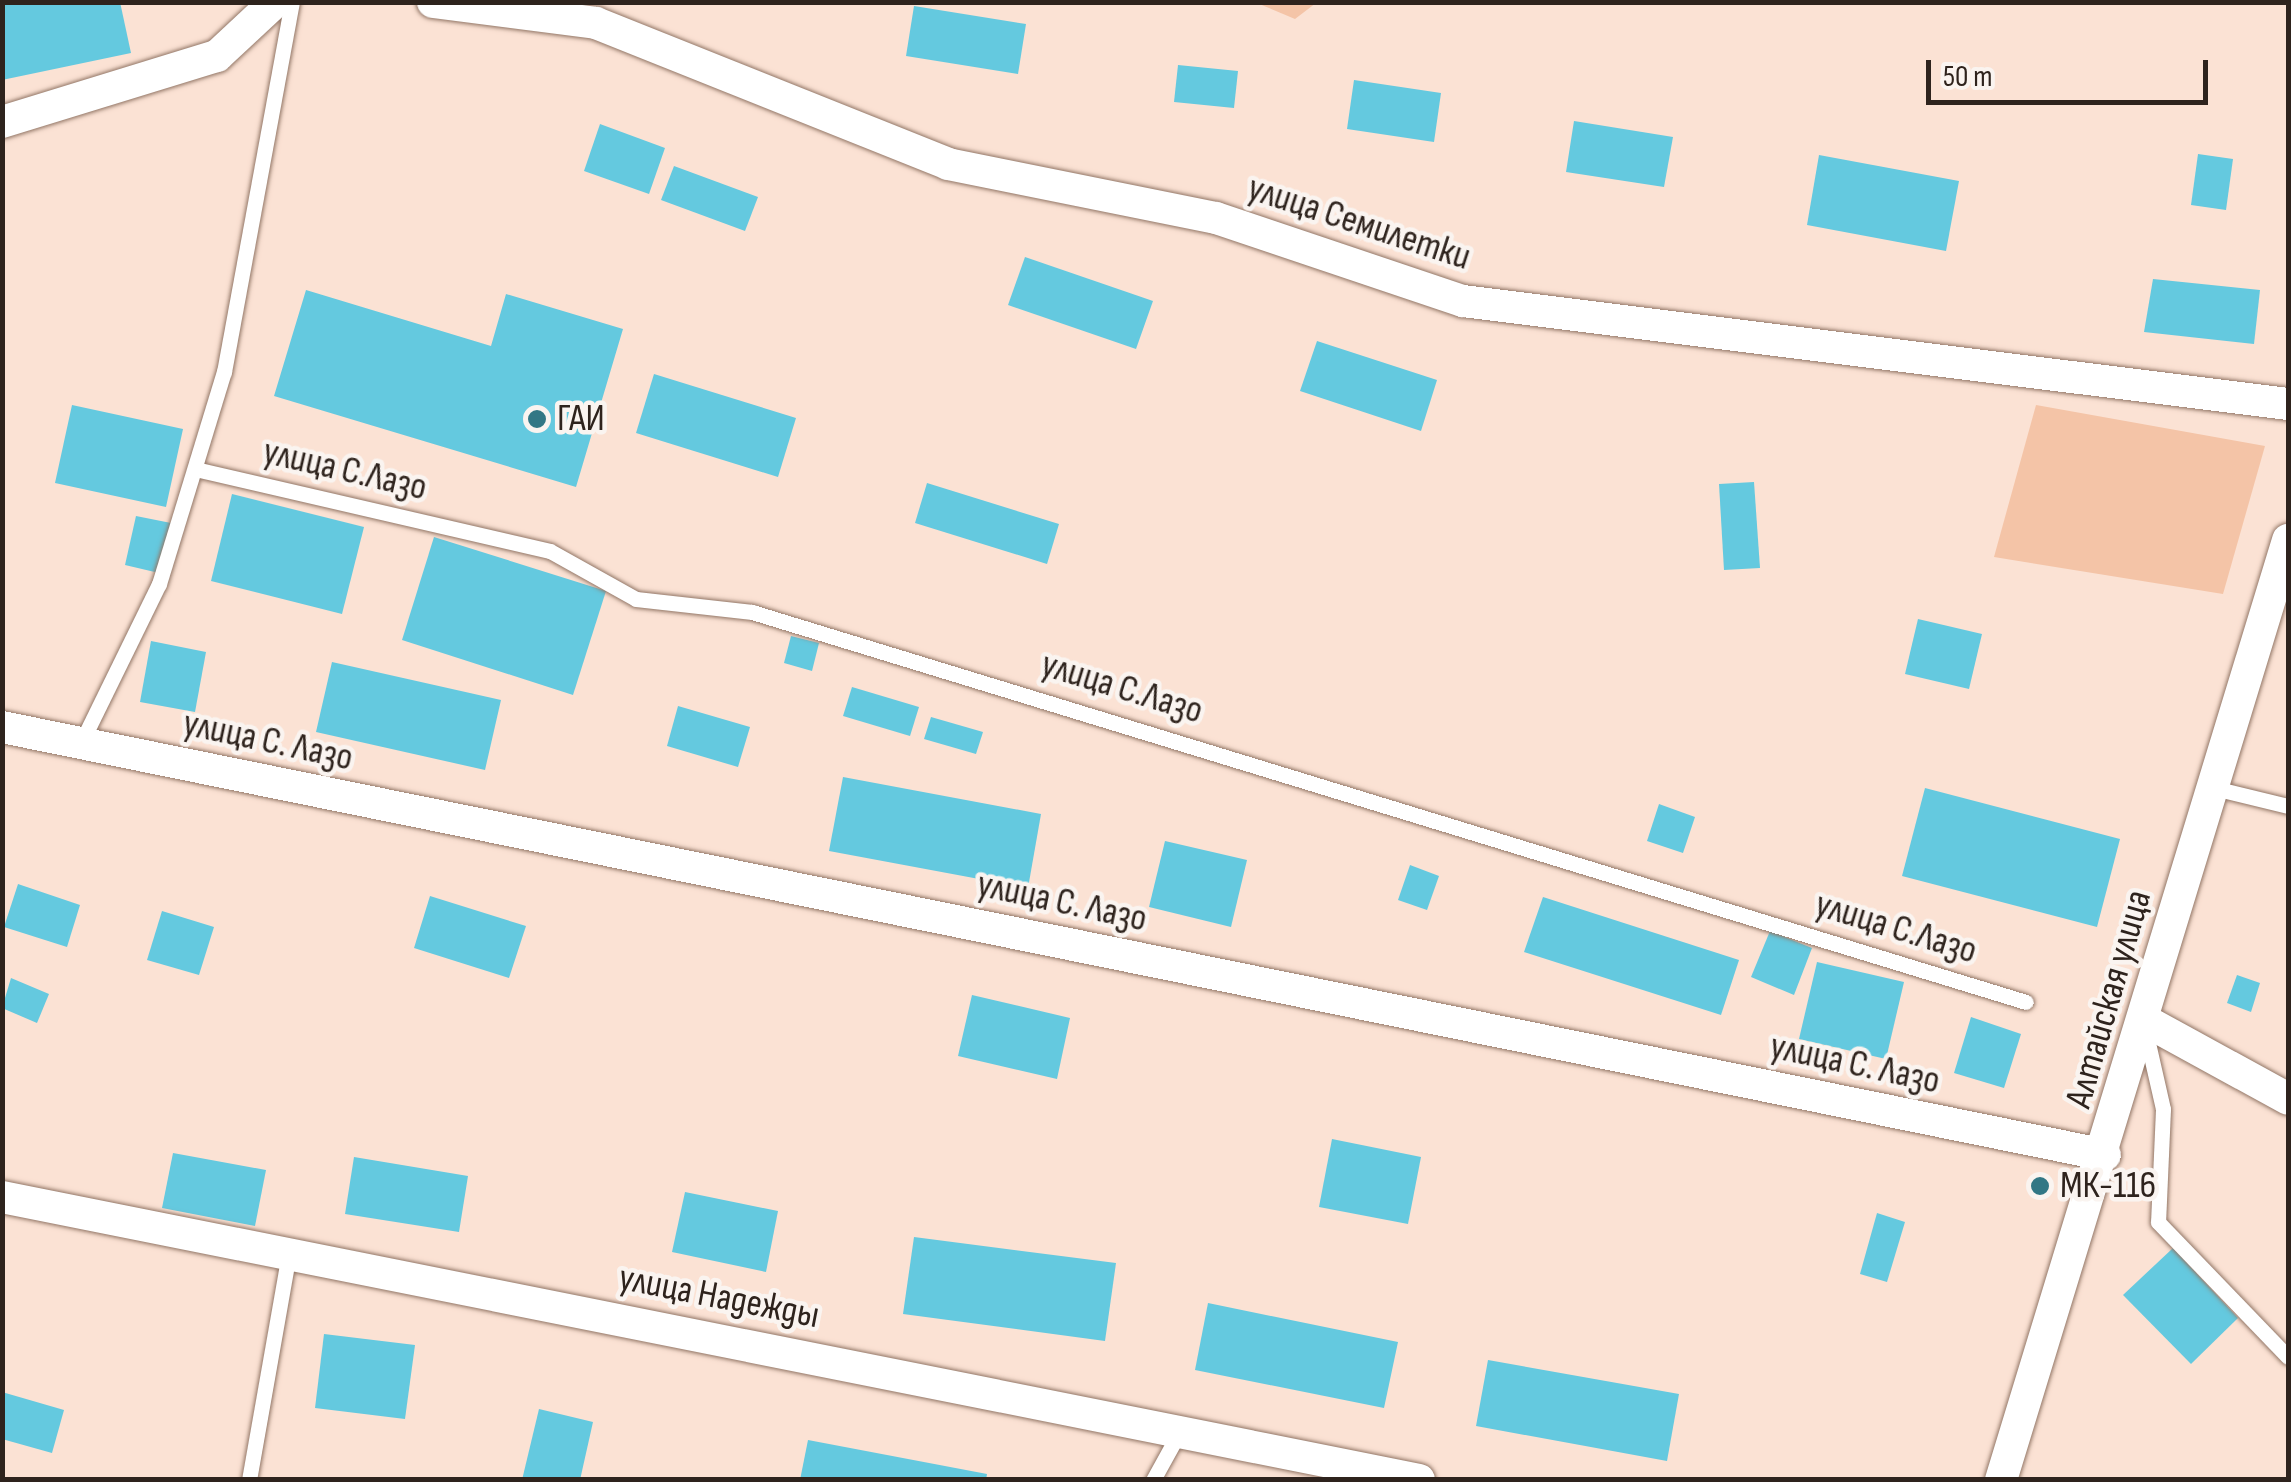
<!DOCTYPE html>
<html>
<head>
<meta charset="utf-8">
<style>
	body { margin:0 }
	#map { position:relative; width:2291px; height:1482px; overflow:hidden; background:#fbe2d4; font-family:"Sofia Sans Condensed",sans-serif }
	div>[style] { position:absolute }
	.green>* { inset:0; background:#f4c4a7 }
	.building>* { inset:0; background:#64c9df }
	.roads { filter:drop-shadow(0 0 2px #927666) drop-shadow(0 0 2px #927666) }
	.service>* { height:15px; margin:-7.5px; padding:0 7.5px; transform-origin:7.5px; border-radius:7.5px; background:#fff }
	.minor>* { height:32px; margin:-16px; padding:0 16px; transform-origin:16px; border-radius:16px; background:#fff }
	.dots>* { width:28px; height:28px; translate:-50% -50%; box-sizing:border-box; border:5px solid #faf4f0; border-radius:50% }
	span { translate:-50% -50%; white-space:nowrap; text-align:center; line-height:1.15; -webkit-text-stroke:9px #faf4f0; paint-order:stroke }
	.street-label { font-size:38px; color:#2e231d }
	.poi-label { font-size:38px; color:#2e231d }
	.left { translate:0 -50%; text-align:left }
	.frame { position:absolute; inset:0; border:5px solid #2e231d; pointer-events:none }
	.scale { position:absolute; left:1926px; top:60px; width:282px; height:45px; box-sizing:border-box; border:5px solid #2e231d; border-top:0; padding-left:12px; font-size:30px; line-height:35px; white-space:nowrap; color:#2e231d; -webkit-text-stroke:8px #faf4f0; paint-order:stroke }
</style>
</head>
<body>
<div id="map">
	<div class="green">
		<div style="clip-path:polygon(1257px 3px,1316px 3px,1295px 19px)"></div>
		<div style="clip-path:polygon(2036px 405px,2265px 446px,2223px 594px,1994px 557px)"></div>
	</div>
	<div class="building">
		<div style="clip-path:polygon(2px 2px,120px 2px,131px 53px,2px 80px)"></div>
		<div style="clip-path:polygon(914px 6px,1026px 24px,1018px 74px,906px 56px)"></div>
		<div style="clip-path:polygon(1178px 65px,1238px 71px,1234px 108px,1174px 102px)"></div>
		<div style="clip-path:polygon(1354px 80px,1441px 93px,1434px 142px,1347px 129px)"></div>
		<div style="clip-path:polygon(1574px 121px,1673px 137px,1664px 187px,1566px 172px)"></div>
		<div style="clip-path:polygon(600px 124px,665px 148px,649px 194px,584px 171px)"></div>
		<div style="clip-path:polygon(2198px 154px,2233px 159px,2226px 210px,2191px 205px)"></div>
		<div style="clip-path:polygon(1819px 155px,1959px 181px,1946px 251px,1807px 225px)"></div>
		<div style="clip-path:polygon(674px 166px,758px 197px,745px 231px,661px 200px)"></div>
		<div style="clip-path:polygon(1025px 257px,1153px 301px,1136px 349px,1008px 305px)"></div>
		<div style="clip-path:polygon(2153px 279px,2260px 290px,2254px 344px,2144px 332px)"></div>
		<div style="clip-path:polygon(306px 290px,491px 346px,506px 294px,623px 329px,576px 487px,274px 396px)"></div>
		<div style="clip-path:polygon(1317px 341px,1437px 380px,1421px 431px,1300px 391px)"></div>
		<div style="clip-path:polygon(654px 374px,796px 418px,778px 477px,636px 433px)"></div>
		<div style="clip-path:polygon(72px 405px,183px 429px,166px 507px,55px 483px)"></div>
		<div style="clip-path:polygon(1754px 482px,1760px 568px,1724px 570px,1719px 484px)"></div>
		<div style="clip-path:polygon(927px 483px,1059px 524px,1047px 564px,915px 523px)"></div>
		<div style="clip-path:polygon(232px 494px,364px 527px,342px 614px,211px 581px)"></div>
		<div style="clip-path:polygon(136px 516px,171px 523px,159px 573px,125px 565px)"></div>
		<div style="clip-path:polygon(434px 537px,606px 591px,573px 695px,402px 640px)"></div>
		<div style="clip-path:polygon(1918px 619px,1982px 634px,1969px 689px,1905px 674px)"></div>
		<div style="clip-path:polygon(791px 636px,819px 643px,812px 671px,784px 663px)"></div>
		<div style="clip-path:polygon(151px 641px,206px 652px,195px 712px,140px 702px)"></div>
		<div style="clip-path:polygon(332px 662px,501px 700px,485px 770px,316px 732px)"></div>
		<div style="clip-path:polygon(852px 687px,919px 707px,910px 736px,843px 716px)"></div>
		<div style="clip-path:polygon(678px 706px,750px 727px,738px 767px,667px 746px)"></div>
		<div style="clip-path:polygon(931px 717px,983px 732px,976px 754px,924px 739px)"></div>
		<div style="clip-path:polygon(843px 777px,1041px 814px,1028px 888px,829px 851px)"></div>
		<div style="clip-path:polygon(1925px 788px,2120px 839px,2097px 927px,1902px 876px)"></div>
		<div style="clip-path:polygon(1659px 804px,1695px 817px,1683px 853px,1647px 841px)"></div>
		<div style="clip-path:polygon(1165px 841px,1247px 860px,1231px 927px,1149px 907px)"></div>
		<div style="clip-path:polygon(1410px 865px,1439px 876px,1427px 910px,1398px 900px)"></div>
		<div style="clip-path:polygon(18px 884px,80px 905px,67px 947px,4px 927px)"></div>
		<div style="clip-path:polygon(430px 896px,526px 926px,509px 978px,414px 948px)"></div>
		<div style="clip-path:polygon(1543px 897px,1739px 960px,1721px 1015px,1524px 952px)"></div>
		<div style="clip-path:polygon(162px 911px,214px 927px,199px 975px,147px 960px)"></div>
		<div style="clip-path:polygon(1770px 931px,1812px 948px,1794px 995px,1751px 977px)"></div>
		<div style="clip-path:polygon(1817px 962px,1904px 982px,1886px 1059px,1799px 1039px)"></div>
		<div style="clip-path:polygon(2237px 975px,2260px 983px,2251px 1012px,2227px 1003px)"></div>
		<div style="clip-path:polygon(11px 978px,49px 994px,37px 1023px,2px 1008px)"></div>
		<div style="clip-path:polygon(972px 995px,1070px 1018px,1057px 1079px,958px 1056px)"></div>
		<div style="clip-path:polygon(1971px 1017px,2021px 1034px,2004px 1088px,1954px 1073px)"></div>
		<div style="clip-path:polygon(1332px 1139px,1421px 1157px,1408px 1224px,1319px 1207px)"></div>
		<div style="clip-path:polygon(173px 1153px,266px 1170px,255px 1226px,162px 1208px)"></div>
		<div style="clip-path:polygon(354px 1157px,468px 1176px,459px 1232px,345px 1214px)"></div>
		<div style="clip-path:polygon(685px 1192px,778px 1211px,766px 1272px,672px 1252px)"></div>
		<div style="clip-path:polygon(1877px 1213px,1905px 1222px,1887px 1282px,1860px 1274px)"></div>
		<div style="clip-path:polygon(914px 1237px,1116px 1263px,1105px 1341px,903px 1314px)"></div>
		<div style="clip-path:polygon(2173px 1248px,2238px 1318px,2191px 1364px,2123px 1295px)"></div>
		<div style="clip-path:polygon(1208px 1303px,1398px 1342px,1384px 1408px,1195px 1370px)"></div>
		<div style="clip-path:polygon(324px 1334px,415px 1345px,405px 1419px,315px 1408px)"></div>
		<div style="clip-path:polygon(1488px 1360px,1679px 1394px,1667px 1461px,1476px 1426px)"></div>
		<div style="clip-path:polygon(2px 1392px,64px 1410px,52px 1453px,2px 1439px)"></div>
		<div style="clip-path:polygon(539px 1409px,593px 1422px,580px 1480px,522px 1480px)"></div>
		<div style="clip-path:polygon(808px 1440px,987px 1474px,986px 1480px,800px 1480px)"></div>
	</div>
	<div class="roads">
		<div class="service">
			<div style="left:195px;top:469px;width:364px;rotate:13deg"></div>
			<div style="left:550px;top:551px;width:98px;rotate:29.2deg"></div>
			<div style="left:636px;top:599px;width:117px;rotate:6.4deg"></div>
			<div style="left:752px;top:612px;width:1332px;rotate:17.02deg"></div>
			<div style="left:81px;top:743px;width:177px;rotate:-63.9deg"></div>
			<div style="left:159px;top:584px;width:222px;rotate:-73deg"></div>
			<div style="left:224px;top:372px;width:376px;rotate:-79.6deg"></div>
			<div style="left:2214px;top:788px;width:76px;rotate:13.7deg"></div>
			<div style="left:2146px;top:1034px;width:77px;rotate:77.2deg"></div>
			<div style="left:2163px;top:1109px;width:113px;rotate:92.5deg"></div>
			<div style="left:2158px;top:1222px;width:187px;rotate:46.1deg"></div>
			<div style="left:249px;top:1480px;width:230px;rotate:-80deg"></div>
			<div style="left:1153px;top:1480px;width:56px;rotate:-61.1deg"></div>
		</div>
		<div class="minor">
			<div style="left:433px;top:2px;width:164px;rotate:7.3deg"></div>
			<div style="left:596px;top:23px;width:379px;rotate:21.8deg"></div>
			<div style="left:948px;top:164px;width:273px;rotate:11.4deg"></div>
			<div style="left:1216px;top:218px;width:261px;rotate:18.6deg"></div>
			<div style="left:1463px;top:301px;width:831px;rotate:7.12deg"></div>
			<div style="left:2px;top:122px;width:225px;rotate:-17.1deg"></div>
			<div style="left:217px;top:56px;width:79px;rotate:-43deg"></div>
			<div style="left:2px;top:727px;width:2146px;rotate:11.5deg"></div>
			<div style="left:2144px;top:1020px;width:164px;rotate:28.7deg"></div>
			<div style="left:2px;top:1197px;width:1445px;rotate:11.29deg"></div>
			<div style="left:2001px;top:1480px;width:983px;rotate:-73.02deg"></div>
		</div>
	</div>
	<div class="dots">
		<div style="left:537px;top:419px;background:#327785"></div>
		<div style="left:2040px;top:1186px;background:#327785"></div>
	</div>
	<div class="street-label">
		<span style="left:1359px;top:223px;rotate:18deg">улица Семилетки</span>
		<span style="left:345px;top:470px;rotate:13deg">улица С.Лазо</span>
		<span style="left:1122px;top:688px;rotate:17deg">улица С.Лазо</span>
		<span style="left:268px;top:741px;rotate:12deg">улица С. Лазо</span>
		<span style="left:1062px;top:902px;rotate:12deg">улица С. Лазо</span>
		<span style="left:1896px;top:928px;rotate:17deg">улица С.Лазо</span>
		<span style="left:2109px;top:999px;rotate:-74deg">Алтайская улица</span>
		<span style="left:1855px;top:1064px;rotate:12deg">улица С. Лазо</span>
		<span style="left:719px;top:1297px;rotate:11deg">улица Надежды</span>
	</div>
	<div class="poi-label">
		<span class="left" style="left:557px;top:419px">ГАИ</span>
		<span class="left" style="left:2060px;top:1186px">МК-116</span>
	</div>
	<div class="frame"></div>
	<div class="scale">50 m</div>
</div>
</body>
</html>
